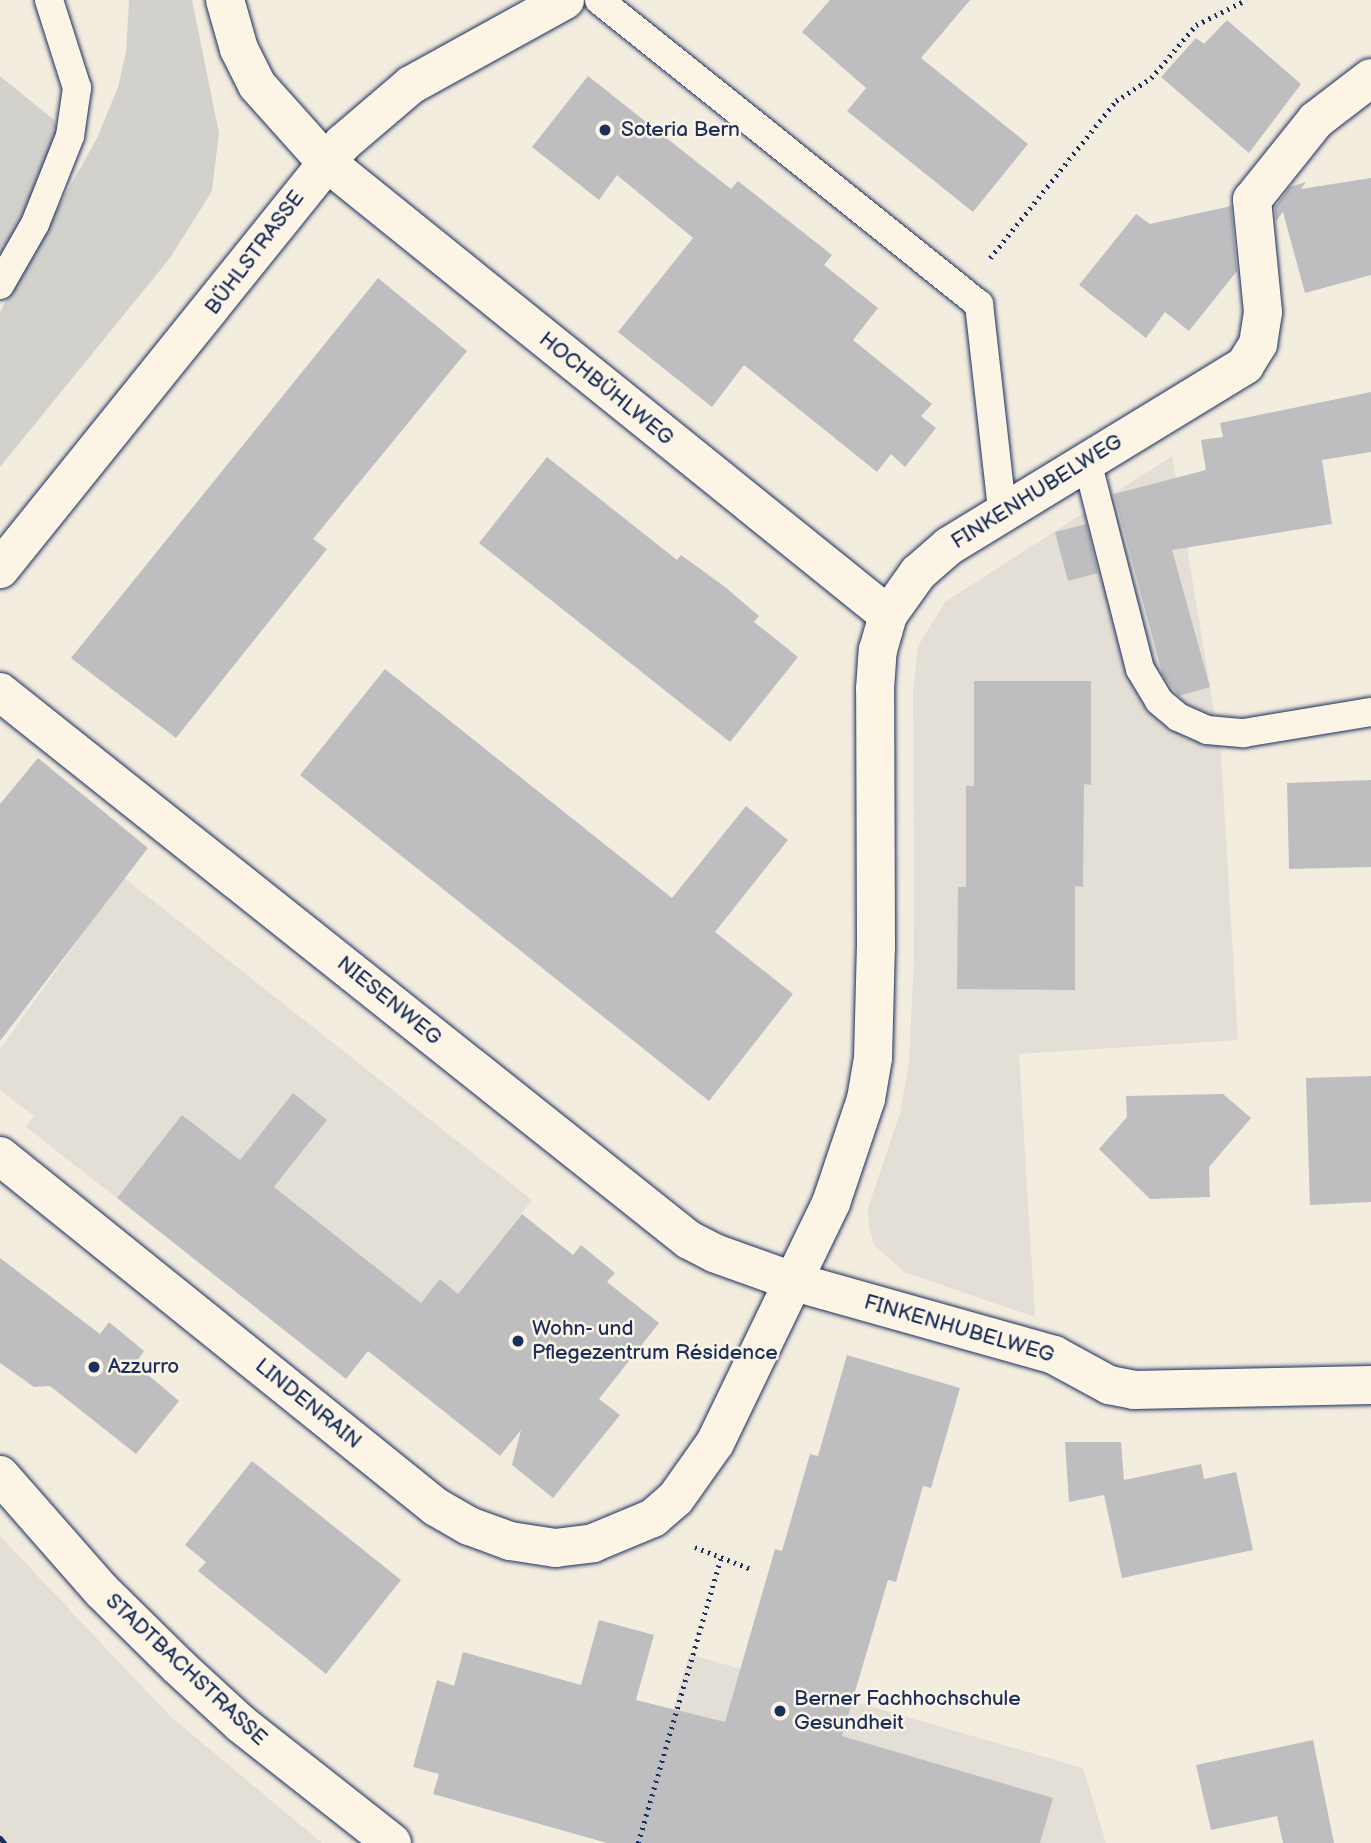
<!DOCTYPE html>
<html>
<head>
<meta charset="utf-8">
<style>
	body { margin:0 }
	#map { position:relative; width:1371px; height:1843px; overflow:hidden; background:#f3ede0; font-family:"Balsamiq Sans",sans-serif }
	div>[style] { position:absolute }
	.built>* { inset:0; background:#e3dfd6 }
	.green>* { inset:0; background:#d3d1cc }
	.building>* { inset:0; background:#bebec0 }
	.path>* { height:4.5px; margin-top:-2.25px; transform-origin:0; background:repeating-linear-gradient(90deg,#1b2f5e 0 2px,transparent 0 7px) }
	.roads { filter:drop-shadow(0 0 2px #1b2f5e) drop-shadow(0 0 2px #1b2f5e) }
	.lane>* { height:28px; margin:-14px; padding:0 14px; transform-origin:14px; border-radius:14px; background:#fcf5e5 }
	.street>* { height:38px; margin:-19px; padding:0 19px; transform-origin:19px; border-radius:19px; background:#fcf5e5 }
	.secondary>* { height:38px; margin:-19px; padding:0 19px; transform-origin:19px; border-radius:19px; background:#fcf5e5 }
	.rail>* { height:5px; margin:-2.5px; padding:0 2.5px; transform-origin:2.5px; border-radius:2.5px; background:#1b2f5e }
	.dots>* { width:19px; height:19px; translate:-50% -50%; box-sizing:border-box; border:4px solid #fcf5e5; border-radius:50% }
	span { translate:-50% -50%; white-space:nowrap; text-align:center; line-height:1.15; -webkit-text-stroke:5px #fcf5e5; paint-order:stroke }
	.poi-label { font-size:21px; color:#1b2f5e }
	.left { translate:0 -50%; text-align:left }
	.street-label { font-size:21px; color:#1b2f5e }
</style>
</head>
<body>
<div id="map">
	<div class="built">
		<div style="clip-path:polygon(1172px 456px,1221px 753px,1238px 1040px,1019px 1054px,1035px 1317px,904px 1272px,874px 1245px,869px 1226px,868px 1208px,900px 1113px,909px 1061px,914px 960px,913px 690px,918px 646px,945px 602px)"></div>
		<div style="clip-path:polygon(123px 877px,532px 1200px,458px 1294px,421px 1303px,274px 1187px,327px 1120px,293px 1094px,240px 1160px,182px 1116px,117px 1198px,26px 1127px,34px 1116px,0 1090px,0 1049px)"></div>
		<div style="clip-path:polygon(0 1536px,171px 1717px,322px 1843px,0 1843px)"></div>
		<div style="clip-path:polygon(689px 1654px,1083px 1768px,1106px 1843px,634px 1843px)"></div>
	</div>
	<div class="green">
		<div style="clip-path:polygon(129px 0,192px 0,219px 133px,212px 191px,170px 258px,0 467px,0 312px,97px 138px,118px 87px,126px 52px)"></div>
		<div style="clip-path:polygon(0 76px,54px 120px,65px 144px,0 283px)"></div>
	</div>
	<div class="building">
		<div style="clip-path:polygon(830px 0,970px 0,921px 58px,1028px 144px,973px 212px,847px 111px,866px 88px,802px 32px)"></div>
		<div style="clip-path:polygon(1227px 20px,1301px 84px,1249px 153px,1161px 77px,1196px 38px,1204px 44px)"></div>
		<div style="clip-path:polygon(588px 76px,731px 189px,738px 181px,832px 255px,824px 265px,878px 308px,853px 340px,932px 404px,921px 416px,936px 428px,905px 467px,891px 454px,877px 472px,744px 365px,712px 407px,618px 332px,693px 238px,617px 175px,599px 200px,532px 147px)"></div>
		<div style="clip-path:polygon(1371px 178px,1371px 275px,1305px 293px,1283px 212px,1276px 221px,1275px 207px,1290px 187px,1306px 182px,1301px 189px)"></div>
		<div style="clip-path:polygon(1231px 206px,1237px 271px,1189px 331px,1165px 312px,1146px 338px,1079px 285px,1136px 214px,1150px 224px)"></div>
		<div style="clip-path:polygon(378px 278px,467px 351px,313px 539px,327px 549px,176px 738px,71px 658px)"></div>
		<div style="clip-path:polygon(1371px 392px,1371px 452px,1322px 460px,1332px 524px,1172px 550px,1210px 687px,1179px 696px,1163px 676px,1114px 494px,1206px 470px,1201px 440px,1223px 437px,1220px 423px)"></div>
		<div style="clip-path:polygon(547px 457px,677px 560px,681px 555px,725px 587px,759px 616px,754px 622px,798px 657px,730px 742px,479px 543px)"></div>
		<div style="clip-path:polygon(1086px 524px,1098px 573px,1068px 581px,1055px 532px)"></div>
		<div style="clip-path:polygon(385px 669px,672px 898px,746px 806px,788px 840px,715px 932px,793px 994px,709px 1101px,300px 775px)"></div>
		<div style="clip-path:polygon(974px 681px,1091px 681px,1091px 785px,1084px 784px,1083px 887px,1075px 886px,1075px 990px,957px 989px,958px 887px,966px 887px,966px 786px,974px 786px)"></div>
		<div style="clip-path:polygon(38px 758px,148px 848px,0 1041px,0 804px)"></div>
		<div style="clip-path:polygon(1371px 780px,1371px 867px,1289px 869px,1287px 783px)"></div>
		<div style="clip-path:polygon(1371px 1076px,1371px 1202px,1310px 1205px,1306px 1078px)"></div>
		<div style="clip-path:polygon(293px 1093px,327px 1120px,274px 1187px,421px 1303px,440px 1279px,458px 1294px,522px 1214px,573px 1255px,581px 1245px,615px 1273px,607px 1282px,659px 1323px,599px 1399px,620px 1415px,553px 1498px,512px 1465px,521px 1430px,500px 1456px,368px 1351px,346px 1379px,117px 1198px,182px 1115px,240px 1160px)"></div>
		<div style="clip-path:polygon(1223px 1094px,1251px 1118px,1209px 1167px,1210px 1197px,1150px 1199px,1099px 1149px,1127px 1117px,1126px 1096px)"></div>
		<div style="clip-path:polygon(0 1258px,100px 1334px,109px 1322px,144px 1351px,135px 1364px,179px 1401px,136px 1454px,50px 1386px,34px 1387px,0 1363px)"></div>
		<div style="clip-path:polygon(847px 1355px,960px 1388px,931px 1488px,923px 1486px,896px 1582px,888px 1580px,842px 1736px,1053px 1798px,1040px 1843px,607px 1843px,433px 1794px,439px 1774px,413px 1767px,437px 1680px,454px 1686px,463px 1652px,581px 1685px,599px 1620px,654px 1635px,636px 1700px,725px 1722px,775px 1549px,782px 1551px,810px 1454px,818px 1456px)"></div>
		<div style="clip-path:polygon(1065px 1442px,1121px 1442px,1124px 1480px,1201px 1464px,1204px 1479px,1236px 1472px,1253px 1550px,1122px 1578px,1104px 1495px,1069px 1502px)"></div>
		<div style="clip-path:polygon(252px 1461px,401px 1580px,326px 1674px,198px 1571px,206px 1562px,185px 1545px)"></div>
		<div style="clip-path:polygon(1313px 1740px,1334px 1843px,1283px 1843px,1277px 1816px,1211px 1830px,1196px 1765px)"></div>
	</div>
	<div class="path">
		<div style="left:990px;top:258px;width:201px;rotate:-51.3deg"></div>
		<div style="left:1116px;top:101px;width:42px;rotate:-33.3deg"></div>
		<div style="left:1151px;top:78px;width:70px;rotate:-49.7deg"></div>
		<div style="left:1196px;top:25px;width:56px;rotate:-26.6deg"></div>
		<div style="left:695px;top:1547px;width:60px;rotate:21.4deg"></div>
		<div style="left:638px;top:1843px;width:298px;rotate:-73.8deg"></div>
	</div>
	<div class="roads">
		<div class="lane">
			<div style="left:599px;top:0;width:487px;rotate:38.7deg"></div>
			<div style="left:979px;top:304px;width:207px;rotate:83.6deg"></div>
			<div style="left:0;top:285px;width:70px;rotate:-60.2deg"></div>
			<div style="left:35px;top:224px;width:95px;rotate:-68.3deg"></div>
			<div style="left:70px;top:136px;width:49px;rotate:-81.7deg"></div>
			<div style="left:77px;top:88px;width:92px;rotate:-107.7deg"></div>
			<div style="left:1087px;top:461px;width:215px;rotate:75.7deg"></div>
			<div style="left:1140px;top:669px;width:37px;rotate:59deg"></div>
			<div style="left:1159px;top:701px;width:25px;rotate:40deg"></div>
			<div style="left:1178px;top:717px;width:32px;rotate:24deg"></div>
			<div style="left:1207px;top:730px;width:37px;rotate:5deg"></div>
			<div style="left:1244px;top:733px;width:129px;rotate:-9.4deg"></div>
		</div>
		<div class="street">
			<div style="left:225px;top:0;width:51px;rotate:74.1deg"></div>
			<div style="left:239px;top:49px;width:40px;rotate:63.4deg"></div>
			<div style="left:257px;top:85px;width:102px;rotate:48.2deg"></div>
			<div style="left:325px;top:161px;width:723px;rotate:38.88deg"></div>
			<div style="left:0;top:569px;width:547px;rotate:-51.16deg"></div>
			<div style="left:343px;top:143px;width:89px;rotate:-40.5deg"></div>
			<div style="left:411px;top:85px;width:176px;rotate:-28.9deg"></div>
			<div style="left:0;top:692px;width:880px;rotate:38.5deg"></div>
			<div style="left:689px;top:1240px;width:28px;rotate:27deg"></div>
			<div style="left:714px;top:1253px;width:86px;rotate:19.7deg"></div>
			<div style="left:795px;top:1282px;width:269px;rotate:15.7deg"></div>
			<div style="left:1054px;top:1355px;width:63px;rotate:28.6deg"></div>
			<div style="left:1109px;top:1385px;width:25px;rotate:11deg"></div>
			<div style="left:1134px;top:1390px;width:237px;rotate:-1.2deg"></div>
			<div style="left:0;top:1156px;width:560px;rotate:38.84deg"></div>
			<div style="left:436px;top:1507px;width:38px;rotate:30deg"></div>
			<div style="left:469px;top:1526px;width:44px;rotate:20.1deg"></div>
			<div style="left:510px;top:1541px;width:46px;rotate:8.8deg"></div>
			<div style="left:555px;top:1548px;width:38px;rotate:-7deg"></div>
			<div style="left:593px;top:1543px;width:65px;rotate:-22.6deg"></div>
			<div style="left:653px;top:1518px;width:30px;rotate:-41deg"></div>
			<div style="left:676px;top:1498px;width:67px;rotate:-54.7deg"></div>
			<div style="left:715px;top:1443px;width:267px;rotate:-64.2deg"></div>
			<div style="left:831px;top:1203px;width:110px;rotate:-71.4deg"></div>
			<div style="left:866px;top:1099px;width:42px;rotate:-80.3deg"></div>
			<div style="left:873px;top:1058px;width:111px;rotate:-88.5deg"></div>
			<div style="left:876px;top:947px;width:258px;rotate:-90.2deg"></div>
			<div style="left:875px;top:689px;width:39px;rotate:-86deg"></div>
			<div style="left:878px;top:650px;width:36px;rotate:-74deg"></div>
			<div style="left:888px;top:615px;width:52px;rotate:-54.5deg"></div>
			<div style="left:918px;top:573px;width:41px;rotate:-41.1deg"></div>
			<div style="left:949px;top:546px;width:347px;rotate:-31.4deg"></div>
			<div style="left:1245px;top:365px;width:25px;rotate:-58deg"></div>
			<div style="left:1258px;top:344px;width:32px;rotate:-81deg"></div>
			<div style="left:1263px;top:312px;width:113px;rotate:-95.6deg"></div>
			<div style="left:1252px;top:200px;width:102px;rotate:-51.3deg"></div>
			<div style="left:1316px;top:120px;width:69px;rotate:-37.4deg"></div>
		</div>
		<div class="secondary">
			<div style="left:0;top:1475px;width:154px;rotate:48.7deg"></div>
			<div style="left:102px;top:1591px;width:107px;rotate:44.6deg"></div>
			<div style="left:178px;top:1666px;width:86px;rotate:42.6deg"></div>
			<div style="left:241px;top:1724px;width:192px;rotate:38.2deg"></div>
		</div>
	</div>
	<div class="rail">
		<div style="left:0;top:1838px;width:6px;rotate:51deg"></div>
	</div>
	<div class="dots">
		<div style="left:605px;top:130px;background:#1b2f5e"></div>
		<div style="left:518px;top:1341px;background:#1b2f5e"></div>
		<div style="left:94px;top:1367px;background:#1b2f5e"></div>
		<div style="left:780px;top:1711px;background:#1b2f5e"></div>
	</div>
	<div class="poi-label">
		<span class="left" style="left:621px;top:130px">Soteria Bern</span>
		<span class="left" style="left:532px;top:1341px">Wohn- und<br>Pflegezentrum Résidence</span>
		<span class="left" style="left:108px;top:1367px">Azzurro</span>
		<span class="left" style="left:794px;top:1711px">Berner Fachhochschule<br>Gesundheit</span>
	</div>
	<div class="street-label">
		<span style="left:255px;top:253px;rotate:-53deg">BÜHLSTRASSE</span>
		<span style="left:606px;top:389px;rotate:39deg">HOCHBÜHLWEG</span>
		<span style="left:1037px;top:492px;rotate:-32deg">FINKENHUBELWEG</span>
		<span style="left:389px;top:1001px;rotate:39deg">NIESENWEG</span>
		<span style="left:959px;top:1329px;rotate:16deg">FINKENHUBELWEG</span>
		<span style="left:308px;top:1404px;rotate:39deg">LINDENRAIN</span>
		<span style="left:186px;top:1670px;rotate:43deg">STADTBACHSTRASSE</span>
	</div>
</div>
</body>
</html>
